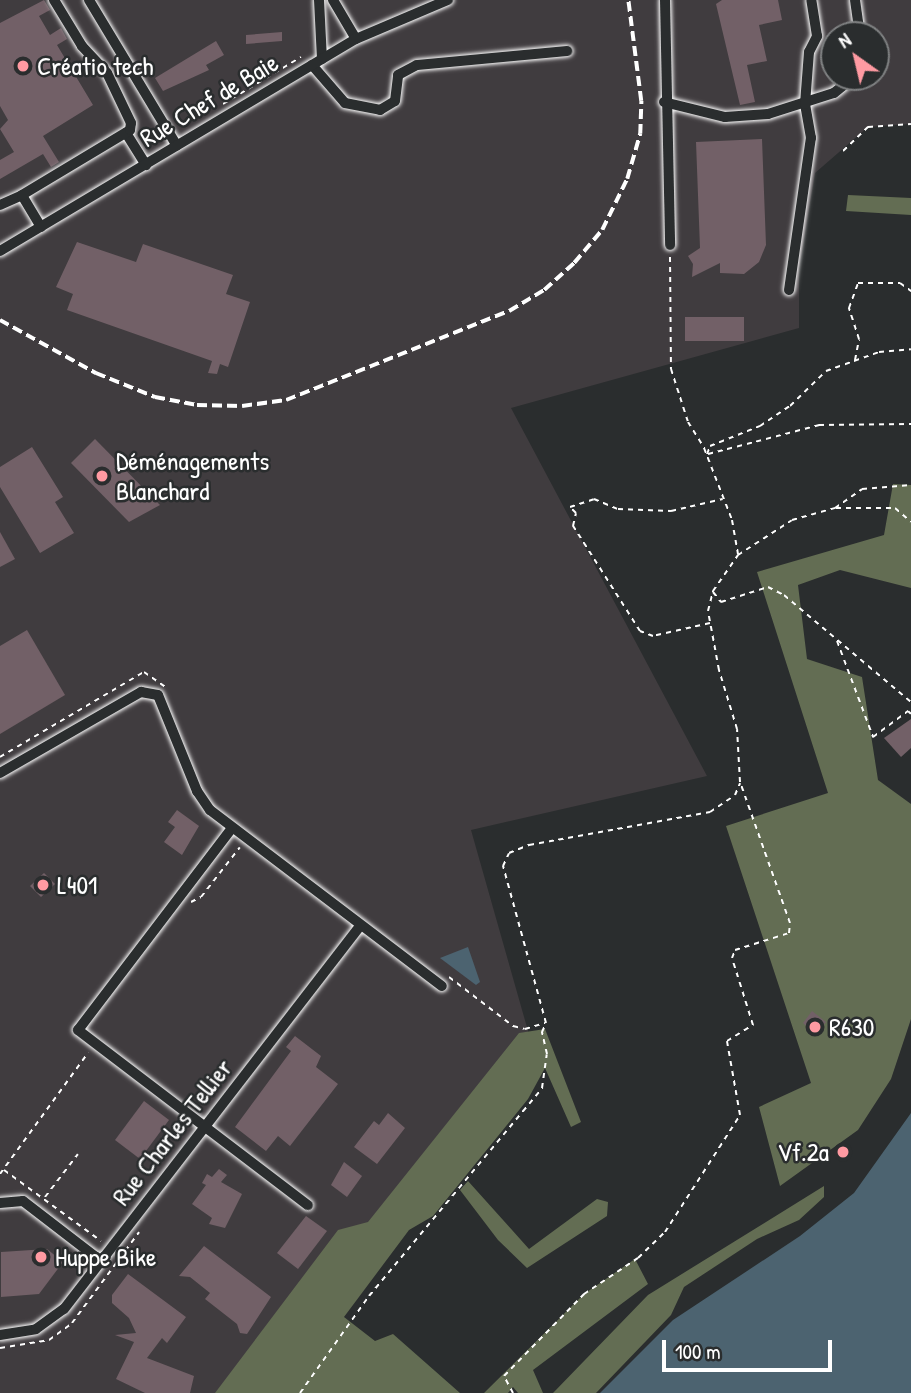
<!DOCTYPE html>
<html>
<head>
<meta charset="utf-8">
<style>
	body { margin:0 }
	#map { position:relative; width:911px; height:1393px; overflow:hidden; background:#2a2d2e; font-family:"Patrick Hand",sans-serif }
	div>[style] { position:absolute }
	.built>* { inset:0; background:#403c3f }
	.green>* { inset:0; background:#636d53 }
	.water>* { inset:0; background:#4c6370 }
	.building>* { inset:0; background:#726067 }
	.path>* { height:2px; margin-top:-1px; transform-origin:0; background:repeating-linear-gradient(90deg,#fff 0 5px,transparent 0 10px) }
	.roads { filter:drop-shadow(0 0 2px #fff) drop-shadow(0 0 2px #fff) }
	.minor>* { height:10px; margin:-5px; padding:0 5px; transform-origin:5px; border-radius:5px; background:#2a2d2e }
	.rail>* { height:3.5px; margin-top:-1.75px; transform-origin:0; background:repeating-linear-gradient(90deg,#fff 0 10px,transparent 0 15px) }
	.dots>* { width:19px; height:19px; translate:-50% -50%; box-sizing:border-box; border:4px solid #2a2d2e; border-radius:50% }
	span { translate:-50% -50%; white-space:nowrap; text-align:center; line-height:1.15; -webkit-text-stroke:5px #2a2d2e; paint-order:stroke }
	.poi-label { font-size:26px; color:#fff }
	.left { translate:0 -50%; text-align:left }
	.right { translate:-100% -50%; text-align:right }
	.street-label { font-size:26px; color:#fff }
	.north { position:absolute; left:820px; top:21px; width:70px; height:70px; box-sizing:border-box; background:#2a2d2e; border:2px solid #7f8182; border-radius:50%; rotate:326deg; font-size:19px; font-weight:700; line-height:28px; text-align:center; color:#fff }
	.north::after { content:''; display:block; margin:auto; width:24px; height:32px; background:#ff9aa2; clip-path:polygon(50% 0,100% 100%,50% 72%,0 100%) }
	.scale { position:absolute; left:662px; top:1340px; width:170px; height:32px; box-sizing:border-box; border:4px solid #fff; border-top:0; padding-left:9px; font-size:21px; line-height:24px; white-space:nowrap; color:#fff; -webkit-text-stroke:5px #2a2d2e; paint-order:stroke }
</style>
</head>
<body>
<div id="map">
	<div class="built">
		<div style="clip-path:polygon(evenodd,0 0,911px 0,911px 124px,868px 127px,815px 173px,799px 269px,799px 328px,511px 408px,707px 776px,471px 830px,532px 1045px,261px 1393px,0 1393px,0 0,834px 35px,876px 35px,876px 77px,834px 77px,834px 35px)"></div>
	</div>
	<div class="green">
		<div style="clip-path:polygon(848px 195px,911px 198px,911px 215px,846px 211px)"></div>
		<div style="clip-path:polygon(893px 484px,911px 485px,911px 588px,840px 570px,798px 585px,807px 659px,862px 677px,878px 780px,911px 804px,911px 1019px,891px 1079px,858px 1130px,780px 1186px,759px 1107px,811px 1083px,726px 826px,828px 793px,757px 572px,884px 535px)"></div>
		<div style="clip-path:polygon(545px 1029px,581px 1122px,571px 1127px,545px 1068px,528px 1099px,433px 1216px,409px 1230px,344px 1317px,375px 1341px,393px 1334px,460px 1393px,215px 1393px,338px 1230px,368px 1222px,519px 1033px)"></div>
		<div style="clip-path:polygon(468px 1181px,529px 1249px,597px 1199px,608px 1202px,607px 1216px,527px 1268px,498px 1240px,460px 1190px)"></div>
		<div style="clip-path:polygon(824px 1186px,824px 1197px,799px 1220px,757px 1239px,684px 1287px,671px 1315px,596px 1393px,553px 1393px,648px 1295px)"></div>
		<div style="clip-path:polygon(635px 1259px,648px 1284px,533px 1370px,543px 1393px,518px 1393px,513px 1387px,508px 1393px,484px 1393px,584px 1294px)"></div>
	</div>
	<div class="water">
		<div style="clip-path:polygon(468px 947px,480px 982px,476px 985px,440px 958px)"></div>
		<div style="clip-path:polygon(911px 1113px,911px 1393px,600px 1393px,673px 1320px,800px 1236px,854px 1193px)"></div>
	</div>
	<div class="building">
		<div style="clip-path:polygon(44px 0,50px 10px,39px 16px,50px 35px,61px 28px,67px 39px,57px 45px,93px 105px,43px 136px,59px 162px,51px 167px,43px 154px,0 179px,0 160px,14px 152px,0 129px,8px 120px,0 106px,0 23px)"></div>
		<div style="clip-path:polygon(722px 0,778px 0,782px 20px,759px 25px,767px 61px,747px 65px,755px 102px,740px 105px,716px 4px)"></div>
		<div style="clip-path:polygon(282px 32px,282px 41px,246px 44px,246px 35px)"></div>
		<div style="clip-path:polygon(216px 41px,224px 55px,206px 65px,209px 70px,163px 91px,155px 78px)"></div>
		<div style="clip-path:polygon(762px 139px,766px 245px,759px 262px,744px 274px,720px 273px,720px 263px,692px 277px,693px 264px,688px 256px,700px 248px,696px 142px)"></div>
		<div style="clip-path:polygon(77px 242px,136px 262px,143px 244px,233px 275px,226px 294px,250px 302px,228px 367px,220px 364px,217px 374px,208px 373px,212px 361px,67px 310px,73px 294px,56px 287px)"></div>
		<div style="clip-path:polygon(685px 317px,744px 317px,744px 341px,685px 341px)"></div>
		<div style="clip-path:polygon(95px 439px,160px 505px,129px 522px,71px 463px)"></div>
		<div style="clip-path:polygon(32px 447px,63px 497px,55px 502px,74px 533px,40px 553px,0 487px,0 467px)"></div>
		<div style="clip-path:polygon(0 532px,15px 559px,0 567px)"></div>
		<div style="clip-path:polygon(27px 630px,65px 695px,0 734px,0 646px)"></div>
		<div style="clip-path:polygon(911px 719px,911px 748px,901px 757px,884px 738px)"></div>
		<div style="clip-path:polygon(177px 810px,199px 826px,182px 855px,164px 842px,175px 827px,168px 822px)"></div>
		<div style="clip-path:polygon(44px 873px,55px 884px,41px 897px,30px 886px)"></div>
		<div style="clip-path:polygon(812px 1011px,826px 1022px,816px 1035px,803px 1023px)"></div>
		<div style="clip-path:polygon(295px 1036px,321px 1056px,316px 1067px,338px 1084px,290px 1146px,278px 1136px,266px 1151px,235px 1127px,291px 1051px,286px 1047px)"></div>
		<div style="clip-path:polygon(144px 1101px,169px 1120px,140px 1159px,115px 1140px)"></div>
		<div style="clip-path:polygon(388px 1113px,405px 1128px,377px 1164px,354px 1147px,374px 1121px,379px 1125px)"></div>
		<div style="clip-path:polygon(344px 1162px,362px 1176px,347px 1197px,331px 1185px)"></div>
		<div style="clip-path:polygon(219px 1169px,227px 1175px,221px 1182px,242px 1194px,225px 1228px,209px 1224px,212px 1218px,192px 1204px,206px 1185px,202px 1183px,207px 1174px,212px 1177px)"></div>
		<div style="clip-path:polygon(306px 1216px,327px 1231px,298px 1269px,277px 1253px)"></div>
		<div style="clip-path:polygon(204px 1246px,271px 1297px,247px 1334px,240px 1333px,237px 1324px,205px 1299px,210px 1293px,190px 1277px,179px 1276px)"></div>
		<div style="clip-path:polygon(47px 1249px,63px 1262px,39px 1294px,1px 1297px,1px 1252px)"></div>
		<div style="clip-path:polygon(128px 1274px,186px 1317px,167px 1343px,162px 1338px,147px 1358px,194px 1376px,190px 1393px,145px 1393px,116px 1379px,134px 1342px,115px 1335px,136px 1333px,129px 1318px,112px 1303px,112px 1295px)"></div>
	</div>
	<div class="path">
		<div style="left:223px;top:104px;width:91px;rotate:-31.1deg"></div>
		<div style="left:843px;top:151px;width:35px;rotate:-44deg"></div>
		<div style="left:868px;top:127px;width:43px;rotate:-4deg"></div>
		<div style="left:670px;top:257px;width:112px;rotate:89.5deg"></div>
		<div style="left:671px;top:369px;width:56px;rotate:72.2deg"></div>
		<div style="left:688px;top:422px;width:31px;rotate:58deg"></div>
		<div style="left:704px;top:448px;width:77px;rotate:68.7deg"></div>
		<div style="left:732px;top:520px;width:35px;rotate:80deg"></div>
		<div style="left:855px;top:360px;width:21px;rotate:-79deg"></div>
		<div style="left:859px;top:339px;width:33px;rotate:-108deg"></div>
		<div style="left:849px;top:308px;width:27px;rotate:-70deg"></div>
		<div style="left:858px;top:283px;width:42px"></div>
		<div style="left:900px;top:283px;width:14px;rotate:36deg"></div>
		<div style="left:707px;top:454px;width:9px;rotate:-69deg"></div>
		<div style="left:710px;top:446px;width:54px;rotate:-21.8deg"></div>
		<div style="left:760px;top:426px;width:36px;rotate:-34deg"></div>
		<div style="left:790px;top:406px;width:50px;rotate:-44.2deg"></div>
		<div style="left:826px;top:371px;width:56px;rotate:-19.7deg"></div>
		<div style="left:879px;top:352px;width:32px;rotate:-5deg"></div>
		<div style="left:708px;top:454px;width:115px;rotate:-14.6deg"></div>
		<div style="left:819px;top:425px;width:92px;rotate:-0.6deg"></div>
		<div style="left:836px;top:508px;width:59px"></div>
		<div style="left:895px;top:508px;width:21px;rotate:41deg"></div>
		<div style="left:713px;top:592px;width:13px;rotate:51deg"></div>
		<div style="left:721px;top:602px;width:49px;rotate:-17.7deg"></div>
		<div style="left:768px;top:587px;width:18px;rotate:27deg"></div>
		<div style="left:784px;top:595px;width:166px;rotate:40.1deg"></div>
		<div style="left:710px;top:623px;width:58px;rotate:167.2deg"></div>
		<div style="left:653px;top:636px;width:14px;rotate:-159deg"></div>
		<div style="left:640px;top:631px;width:125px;rotate:-122.5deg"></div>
		<div style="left:573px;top:526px;width:13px;rotate:-77deg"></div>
		<div style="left:576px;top:513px;width:8px;rotate:-135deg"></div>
		<div style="left:570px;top:507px;width:25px;rotate:-18deg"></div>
		<div style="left:594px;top:499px;width:26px;rotate:23deg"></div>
		<div style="left:618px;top:509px;width:53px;rotate:2.2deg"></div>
		<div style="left:671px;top:511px;width:53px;rotate:-13deg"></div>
		<div style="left:837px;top:641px;width:103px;rotate:69.4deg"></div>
		<div style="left:873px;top:737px;width:44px;rotate:-36.6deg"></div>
		<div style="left:908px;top:711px;width:4px;rotate:45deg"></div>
		<div style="left:0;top:757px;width:167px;rotate:-30.6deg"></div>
		<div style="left:144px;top:672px;width:29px;rotate:35deg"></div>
		<div style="left:191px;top:902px;width:11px;rotate:-27deg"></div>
		<div style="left:201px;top:897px;width:63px;rotate:-52deg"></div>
		<div style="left:449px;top:977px;width:81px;rotate:37.4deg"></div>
		<div style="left:513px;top:1026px;width:12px;rotate:14deg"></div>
		<div style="left:525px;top:1029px;width:21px;rotate:-17deg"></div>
		<div style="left:4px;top:1170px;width:120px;rotate:36.2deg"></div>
		<div style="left:0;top:1174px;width:150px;rotate:-54deg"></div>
		<div style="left:45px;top:1197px;width:54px;rotate:-52.5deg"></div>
		<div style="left:0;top:1348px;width:50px;rotate:-9.3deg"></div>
		<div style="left:49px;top:1340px;width:29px;rotate:-36deg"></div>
		<div style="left:72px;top:1323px;width:113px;rotate:-53.6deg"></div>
		<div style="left:300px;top:1393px;width:119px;rotate:-54.6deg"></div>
		<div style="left:369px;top:1296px;width:271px;rotate:-50.2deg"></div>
		<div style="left:542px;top:1088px;width:34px;rotate:-82deg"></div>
		<div style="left:547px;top:1054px;width:23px;rotate:-103deg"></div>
		<div style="left:542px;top:1032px;width:10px;rotate:-66deg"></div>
		<div style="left:546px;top:1023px;width:163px;rotate:-105.3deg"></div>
		<div style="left:503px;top:866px;width:14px;rotate:-65deg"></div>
		<div style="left:509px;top:853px;width:22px;rotate:-22deg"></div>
		<div style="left:529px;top:845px;width:184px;rotate:-10.3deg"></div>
		<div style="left:710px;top:812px;width:30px;rotate:-34deg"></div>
		<div style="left:735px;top:795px;width:13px;rotate:-67deg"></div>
		<div style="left:513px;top:1393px;width:19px;rotate:-118deg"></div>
		<div style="left:504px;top:1376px;width:115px;rotate:-45.7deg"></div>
		<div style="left:584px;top:1294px;width:65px;rotate:-33.7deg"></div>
		<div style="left:638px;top:1258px;width:37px;rotate:-44deg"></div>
		<div style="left:665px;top:1232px;width:139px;rotate:-57.3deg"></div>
		<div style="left:740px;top:1115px;width:75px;rotate:-100deg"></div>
		<div style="left:727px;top:1041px;width:31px;rotate:-32deg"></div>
		<div style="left:753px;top:1025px;width:70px;rotate:-107.4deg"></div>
		<div style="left:732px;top:958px;width:9px;rotate:-69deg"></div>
		<div style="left:735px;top:950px;width:57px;rotate:-17.5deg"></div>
		<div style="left:789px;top:933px;width:10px;rotate:-84deg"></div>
		<div style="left:790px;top:923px;width:150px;rotate:-109.5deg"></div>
		<div style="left:740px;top:782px;width:53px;rotate:-93.2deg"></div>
		<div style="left:737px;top:729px;width:62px;rotate:-107deg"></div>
		<div style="left:719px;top:670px;width:60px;rotate:-100.6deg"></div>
		<div style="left:708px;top:611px;width:21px;rotate:-76deg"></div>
		<div style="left:713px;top:591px;width:44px;rotate:-55.2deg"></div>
		<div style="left:738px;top:555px;width:64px;rotate:-32.9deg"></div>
		<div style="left:792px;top:520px;width:45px;rotate:-15.6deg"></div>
		<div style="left:835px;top:508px;width:33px;rotate:-35deg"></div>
		<div style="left:862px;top:489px;width:49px;rotate:-4.7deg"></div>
	</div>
	<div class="roads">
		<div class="minor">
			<div style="left:89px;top:0;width:170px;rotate:58.9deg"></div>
			<div style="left:319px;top:0;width:59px;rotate:87.1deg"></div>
			<div style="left:333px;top:0;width:45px;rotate:59.5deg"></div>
			<div style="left:665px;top:0;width:245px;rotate:88.8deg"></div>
			<div style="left:855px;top:0;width:35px;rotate:82deg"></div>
			<div style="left:312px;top:65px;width:50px;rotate:49deg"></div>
			<div style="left:345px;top:103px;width:36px;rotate:11deg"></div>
			<div style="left:380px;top:110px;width:17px;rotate:-31deg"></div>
			<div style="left:395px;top:101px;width:26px;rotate:-83deg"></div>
			<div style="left:398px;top:75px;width:21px;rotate:-28deg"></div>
			<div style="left:417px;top:65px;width:151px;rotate:-5.3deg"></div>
			<div style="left:664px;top:102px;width:63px;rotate:13.8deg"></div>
			<div style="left:725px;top:117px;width:43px;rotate:-4deg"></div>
			<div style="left:768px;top:114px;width:69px;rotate:-17.7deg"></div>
			<div style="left:834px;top:93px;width:26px;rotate:-39deg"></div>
			<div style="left:126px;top:133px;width:38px;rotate:58deg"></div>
			<div style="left:0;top:205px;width:24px;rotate:-24deg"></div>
			<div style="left:41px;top:227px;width:37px;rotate:-121deg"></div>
			<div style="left:22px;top:195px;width:126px;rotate:-31deg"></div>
			<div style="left:130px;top:130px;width:7px;rotate:-82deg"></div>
			<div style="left:131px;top:123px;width:55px;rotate:-115.6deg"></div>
			<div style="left:107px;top:73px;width:37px;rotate:-133deg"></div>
			<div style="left:82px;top:46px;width:54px;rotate:-121.3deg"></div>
			<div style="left:0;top:251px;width:414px;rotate:-30.8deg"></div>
			<div style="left:356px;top:39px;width:100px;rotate:-23deg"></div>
			<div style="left:789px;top:290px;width:154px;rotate:-81.8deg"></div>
			<div style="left:811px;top:138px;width:35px;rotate:-100deg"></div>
			<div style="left:805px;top:104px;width:52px;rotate:-85.6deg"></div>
			<div style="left:809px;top:52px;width:18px;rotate:-63deg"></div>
			<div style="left:817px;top:36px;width:36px;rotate:-99deg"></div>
			<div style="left:0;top:773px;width:163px;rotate:-29.9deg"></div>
			<div style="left:141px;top:692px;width:17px;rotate:10deg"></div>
			<div style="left:158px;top:695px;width:104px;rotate:67.9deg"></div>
			<div style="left:197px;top:791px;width:23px;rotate:56deg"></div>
			<div style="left:210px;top:810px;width:291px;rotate:37.2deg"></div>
			<div style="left:232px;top:828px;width:254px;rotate:127.3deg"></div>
			<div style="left:78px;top:1030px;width:289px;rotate:37.3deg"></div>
			<div style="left:0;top:1203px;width:23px;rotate:-5deg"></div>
			<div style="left:23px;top:1201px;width:98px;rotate:37.6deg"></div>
			<div style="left:0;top:1335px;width:36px;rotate:-9deg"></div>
			<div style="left:36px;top:1329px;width:34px;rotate:-36deg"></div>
			<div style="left:64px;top:1309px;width:484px;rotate:-52.3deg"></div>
		</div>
	</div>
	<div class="rail">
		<div style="left:0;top:320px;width:110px;rotate:28.9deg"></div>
		<div style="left:96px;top:373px;width:64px;rotate:22.1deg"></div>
		<div style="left:155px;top:397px;width:43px;rotate:10.8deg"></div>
		<div style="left:197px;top:405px;width:45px;rotate:1.3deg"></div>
		<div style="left:242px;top:406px;width:44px;rotate:-7.8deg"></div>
		<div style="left:286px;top:400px;width:240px;rotate:-21.8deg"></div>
		<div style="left:509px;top:311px;width:41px;rotate:-31deg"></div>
		<div style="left:544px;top:290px;width:40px;rotate:-42deg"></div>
		<div style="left:574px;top:263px;width:43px;rotate:-49.7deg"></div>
		<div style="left:602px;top:230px;width:57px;rotate:-63.9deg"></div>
		<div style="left:627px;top:179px;width:47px;rotate:-73.9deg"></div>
		<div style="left:640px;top:134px;width:33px;rotate:-88deg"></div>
		<div style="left:641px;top:101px;width:102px;rotate:-97.3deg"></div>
	</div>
	<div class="dots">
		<div style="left:23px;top:66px;background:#ff9aa2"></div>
		<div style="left:102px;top:476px;background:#ff9aa2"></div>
		<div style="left:43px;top:885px;background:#ff9aa2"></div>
		<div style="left:815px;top:1027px;background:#ff9aa2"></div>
		<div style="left:843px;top:1152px;background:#ff9aa2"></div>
		<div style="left:41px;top:1257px;background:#ff9aa2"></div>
	</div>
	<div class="poi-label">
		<span class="left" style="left:37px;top:66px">Créatio tech</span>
		<span class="left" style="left:116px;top:476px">Déménagements<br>Blanchard</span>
		<span class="left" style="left:57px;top:885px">L401</span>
		<span class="left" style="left:829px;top:1027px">R630</span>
		<span class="right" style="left:829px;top:1152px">Vf.2a</span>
		<span class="left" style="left:55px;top:1257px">Huppe Bike</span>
	</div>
	<div class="street-label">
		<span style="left:209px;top:100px;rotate:-31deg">Rue Chef de Baie</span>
		<span style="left:172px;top:1132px;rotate:-52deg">Rue Charles Tellier</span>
	</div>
	<div class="north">N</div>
	<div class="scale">100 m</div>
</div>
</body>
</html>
